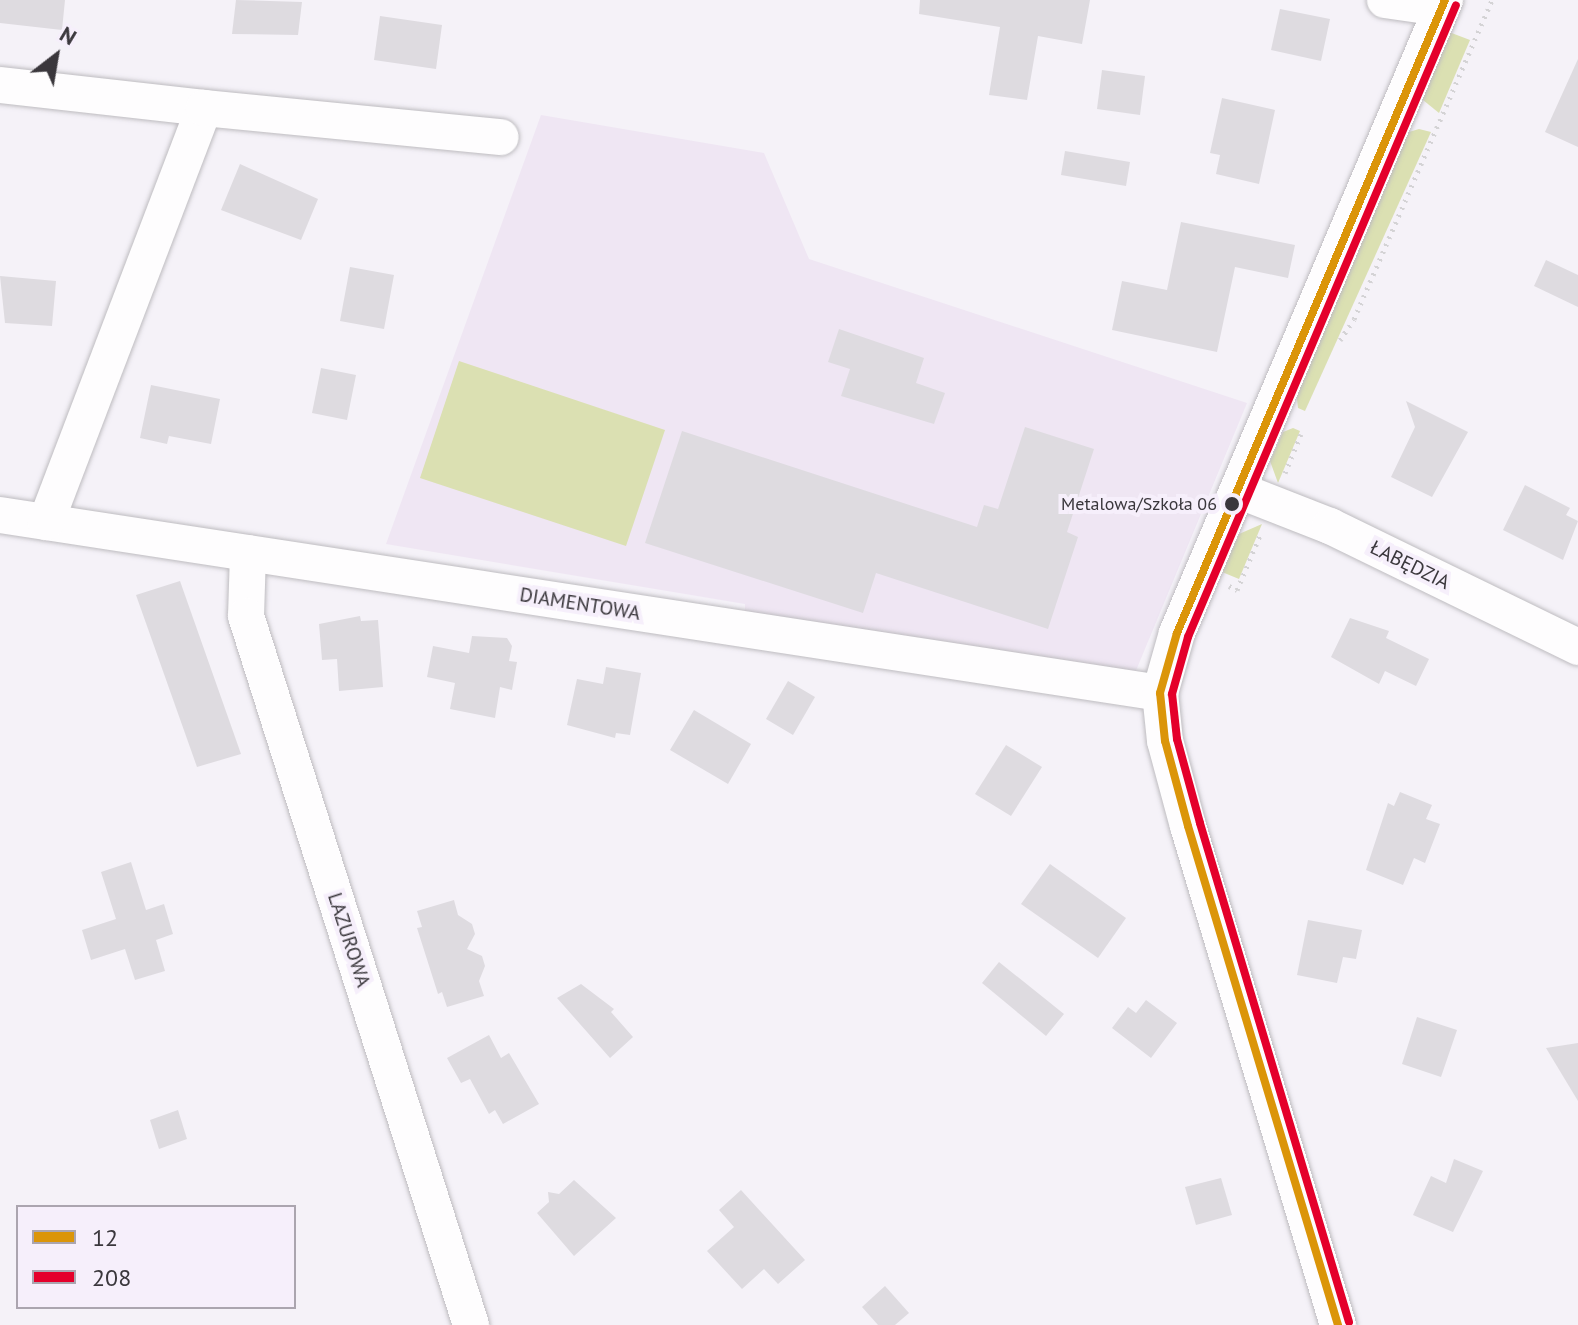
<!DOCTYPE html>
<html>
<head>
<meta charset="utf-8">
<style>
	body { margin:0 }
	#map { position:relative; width:1578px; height:1325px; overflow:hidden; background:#f5f2f8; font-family:"PT Sans",sans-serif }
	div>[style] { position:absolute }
	.built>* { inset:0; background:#efe6f3 }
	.green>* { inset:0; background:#dbe0b2 }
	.building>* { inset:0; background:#dedbe0 }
	.path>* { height:5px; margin-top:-2.5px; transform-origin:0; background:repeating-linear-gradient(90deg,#d4d3d5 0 2px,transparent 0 8px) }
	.roads { filter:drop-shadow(0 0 2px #bebcc0) drop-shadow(0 0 2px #bebcc0) }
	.minor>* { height:36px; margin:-18px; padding:0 18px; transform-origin:18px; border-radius:18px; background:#fefdfe }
	.bus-1>* { height:8px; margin:-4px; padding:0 4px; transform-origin:4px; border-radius:4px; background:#db9509 }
	.bus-2>* { height:8px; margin:-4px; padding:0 4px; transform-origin:4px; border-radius:4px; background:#e4002b }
	.dots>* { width:22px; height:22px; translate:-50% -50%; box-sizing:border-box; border:4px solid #f6effb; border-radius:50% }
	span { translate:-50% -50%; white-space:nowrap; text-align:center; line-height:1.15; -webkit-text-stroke:8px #f6effb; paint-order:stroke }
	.bus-label { font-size:18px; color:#3a373c }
	.right { translate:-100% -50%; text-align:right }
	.street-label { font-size:20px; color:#3a373c }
	.legend { position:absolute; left:16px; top:1205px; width:280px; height:104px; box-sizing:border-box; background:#f6effb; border:2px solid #aba5af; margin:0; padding:10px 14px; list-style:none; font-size:24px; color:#3a373c }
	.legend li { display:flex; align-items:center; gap:16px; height:40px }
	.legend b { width:40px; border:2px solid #aba5af }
	.north { position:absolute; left:16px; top:16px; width:80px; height:80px; -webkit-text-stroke:6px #f6effb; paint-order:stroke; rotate:31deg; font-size:22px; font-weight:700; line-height:32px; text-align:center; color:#3a373c }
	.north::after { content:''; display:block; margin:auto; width:28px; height:36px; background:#3a373c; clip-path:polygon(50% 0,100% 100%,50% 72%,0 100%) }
</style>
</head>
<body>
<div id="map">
	<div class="built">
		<div style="clip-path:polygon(541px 115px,764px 153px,809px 259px,1247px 403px,1135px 673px,745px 613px,745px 604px,386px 544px)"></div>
	</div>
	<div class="green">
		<div style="clip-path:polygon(1449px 32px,1470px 40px,1439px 113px,1423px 100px,1423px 86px)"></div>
		<div style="clip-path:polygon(1419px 129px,1431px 132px,1305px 411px,1298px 408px,1296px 391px,1402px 134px)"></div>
		<div style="clip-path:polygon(459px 361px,665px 430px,626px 546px,420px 478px)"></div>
		<div style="clip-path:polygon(1293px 428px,1300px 431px,1278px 483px,1270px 461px,1283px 432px)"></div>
		<div style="clip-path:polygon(1262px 524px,1239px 579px,1222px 572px,1239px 534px)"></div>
	</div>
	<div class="building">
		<div style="clip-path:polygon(0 0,65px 0,62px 30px,0 23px)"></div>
		<div style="clip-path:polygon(236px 0,302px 2px,298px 35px,232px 34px)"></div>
		<div style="clip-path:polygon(920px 0,1090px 0,1082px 44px,1038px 36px,1027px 100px,989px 95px,1000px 27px,919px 14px)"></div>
		<div style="clip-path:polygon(1280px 9px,1330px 19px,1321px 61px,1271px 50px)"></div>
		<div style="clip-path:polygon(380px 16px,442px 25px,436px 69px,374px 60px)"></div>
		<div style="clip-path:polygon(1578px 59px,1578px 147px,1545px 132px)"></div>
		<div style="clip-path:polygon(1102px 70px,1145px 76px,1140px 115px,1097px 109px)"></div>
		<div style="clip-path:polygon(1222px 98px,1275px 110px,1259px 184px,1216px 174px,1220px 155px,1210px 153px)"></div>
		<div style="clip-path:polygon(1065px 151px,1130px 162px,1126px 186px,1061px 175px)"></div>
		<div style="clip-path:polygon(240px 164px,318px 199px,301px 240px,221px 210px)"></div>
		<div style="clip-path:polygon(1181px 222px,1295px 245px,1288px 278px,1235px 267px,1217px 352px,1112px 330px,1122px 281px,1167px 290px)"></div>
		<div style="clip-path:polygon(1546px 260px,1578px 275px,1578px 307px,1534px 286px)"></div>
		<div style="clip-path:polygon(350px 267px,394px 275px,384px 329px,340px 321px)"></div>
		<div style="clip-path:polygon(0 276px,56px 281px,52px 326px,5px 323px)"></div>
		<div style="clip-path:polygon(839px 329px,924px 358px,916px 383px,945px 393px,934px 424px,841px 396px,850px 369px,828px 362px)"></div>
		<div style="clip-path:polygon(321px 368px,356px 375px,347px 420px,312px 413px)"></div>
		<div style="clip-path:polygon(151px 385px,220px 399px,211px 444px,169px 436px,167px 444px,140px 438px)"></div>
		<div style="clip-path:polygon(1406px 401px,1468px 432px,1432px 497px,1391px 477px,1415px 427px)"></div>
		<div style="clip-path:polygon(1025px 427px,1094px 449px,1067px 532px,1078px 537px,1048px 629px,876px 573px,863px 613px,645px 543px,682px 431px,977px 527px,984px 505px,998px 509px)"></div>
		<div style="clip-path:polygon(1525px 485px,1570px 508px,1566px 515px,1578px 521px,1563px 560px,1503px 530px)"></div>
		<div style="clip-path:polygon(180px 581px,241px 754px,197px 767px,136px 595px)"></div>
		<div style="clip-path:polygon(360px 616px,361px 621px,378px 620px,383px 687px,339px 691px,337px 659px,322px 660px,319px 624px)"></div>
		<div style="clip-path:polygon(1350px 618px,1389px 631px,1386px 638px,1429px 659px,1416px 686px,1385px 671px,1379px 684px,1331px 657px)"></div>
		<div style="clip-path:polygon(472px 636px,507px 638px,512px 646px,509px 661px,517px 662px,512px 690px,500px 687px,495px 718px,450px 709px,455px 683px,427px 677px,433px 646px,469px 653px)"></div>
		<div style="clip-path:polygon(606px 667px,641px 673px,630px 735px,616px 733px,615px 738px,567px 725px,577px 679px,603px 684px)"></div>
		<div style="clip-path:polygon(788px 681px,815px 697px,793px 735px,766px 719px)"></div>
		<div style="clip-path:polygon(694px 710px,751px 744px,728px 784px,670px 750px)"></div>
		<div style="clip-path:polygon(1006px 745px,1042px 767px,1011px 816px,975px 794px)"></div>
		<div style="clip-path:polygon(1400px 792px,1432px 805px,1426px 819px,1440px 824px,1425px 863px,1414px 858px,1403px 885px,1366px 870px,1388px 803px,1394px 806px)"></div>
		<div style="clip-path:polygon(131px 862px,146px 910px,164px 904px,173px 934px,156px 940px,165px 971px,135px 980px,125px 949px,91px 960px,82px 930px,116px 919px,101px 872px)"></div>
		<div style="clip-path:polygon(1050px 864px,1126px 918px,1098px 958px,1021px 904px)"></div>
		<div style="clip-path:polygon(454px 900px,458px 915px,472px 924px,475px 934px,467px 949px,482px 956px,485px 966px,479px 981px,484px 996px,447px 1007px,442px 992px,438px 994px,417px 928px,422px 927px,417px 911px)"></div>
		<div style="clip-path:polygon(1308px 920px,1362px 930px,1356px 959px,1343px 957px,1337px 983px,1297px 975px)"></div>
		<div style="clip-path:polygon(999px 962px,1064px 1014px,1046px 1036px,982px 983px)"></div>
		<div style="clip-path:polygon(581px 984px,614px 1009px,611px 1012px,633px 1037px,610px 1058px,557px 998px)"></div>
		<div style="clip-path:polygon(1146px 1000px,1177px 1023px,1151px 1058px,1112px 1028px,1128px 1007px,1136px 1013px)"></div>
		<div style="clip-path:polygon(1417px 1017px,1457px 1030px,1441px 1077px,1402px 1064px)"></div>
		<div style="clip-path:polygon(489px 1035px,501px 1058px,509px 1053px,539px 1104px,503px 1124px,495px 1110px,489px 1114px,470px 1079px,461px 1083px,447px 1058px)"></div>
		<div style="clip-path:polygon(1578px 1043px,1578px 1101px,1546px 1048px)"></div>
		<div style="clip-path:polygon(178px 1110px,187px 1139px,159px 1149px,150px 1120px)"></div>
		<div style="clip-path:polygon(1454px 1159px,1483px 1171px,1453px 1232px,1413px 1215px,1431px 1176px,1446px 1183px)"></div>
		<div style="clip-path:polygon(1221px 1178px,1232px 1215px,1196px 1225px,1185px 1187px)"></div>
		<div style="clip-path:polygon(574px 1180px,616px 1218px,574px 1256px,537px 1213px,549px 1202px,548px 1192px,559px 1194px)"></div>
		<div style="clip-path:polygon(741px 1190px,805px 1260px,778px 1284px,764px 1269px,742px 1289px,707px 1251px,734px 1227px,719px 1210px)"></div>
		<div style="clip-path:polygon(885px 1286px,909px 1313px,895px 1325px,878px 1325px,862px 1307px)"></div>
	</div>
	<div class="path">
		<div style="left:1340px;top:340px;width:25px;rotate:-56deg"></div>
		<div style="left:1354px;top:319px;width:348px;rotate:-66.6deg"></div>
		<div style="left:1285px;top:473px;width:42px;rotate:-67.7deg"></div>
		<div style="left:1229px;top:586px;width:9px;rotate:27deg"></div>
		<div style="left:1237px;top:590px;width:62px;rotate:-67.2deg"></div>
	</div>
	<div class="roads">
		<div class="minor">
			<div style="left:1385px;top:0;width:57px;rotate:8.1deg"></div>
			<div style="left:0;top:85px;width:205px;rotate:6.4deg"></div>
			<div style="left:1238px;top:490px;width:99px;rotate:21.4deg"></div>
			<div style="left:1330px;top:526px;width:276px;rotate:26deg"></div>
			<div style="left:0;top:515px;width:1174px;rotate:8.72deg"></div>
			<div style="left:46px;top:522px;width:443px;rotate:-69.1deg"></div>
			<div style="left:204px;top:108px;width:298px;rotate:5.6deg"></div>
			<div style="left:248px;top:553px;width:63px;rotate:91.8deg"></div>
			<div style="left:246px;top:616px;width:744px;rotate:72.39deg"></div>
			<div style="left:1338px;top:1325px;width:521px;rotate:-106.73deg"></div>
			<div style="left:1188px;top:826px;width:88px;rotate:-105.1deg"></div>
			<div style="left:1165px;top:741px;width:48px;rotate:-95.9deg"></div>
			<div style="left:1160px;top:693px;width:62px;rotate:-74.2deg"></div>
			<div style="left:1177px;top:633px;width:687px;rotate:-67.05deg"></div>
		</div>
	</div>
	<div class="bus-1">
		<div style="left:1338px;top:1325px;width:521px;rotate:-106.73deg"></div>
		<div style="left:1188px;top:826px;width:88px;rotate:-105.1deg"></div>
		<div style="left:1165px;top:741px;width:48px;rotate:-95.9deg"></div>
		<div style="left:1160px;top:693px;width:62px;rotate:-74.2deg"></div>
		<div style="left:1177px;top:633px;width:687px;rotate:-67.05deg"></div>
	</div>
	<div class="bus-2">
		<div style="left:1349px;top:1322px;width:521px;rotate:-106.63deg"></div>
		<div style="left:1200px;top:823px;width:87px;rotate:-105.3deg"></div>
		<div style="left:1177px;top:739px;width:45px;rotate:-96.3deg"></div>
		<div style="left:1172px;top:694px;width:59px;rotate:-74.3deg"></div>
		<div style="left:1188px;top:637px;width:686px;rotate:-67.02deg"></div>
	</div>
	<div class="dots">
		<div style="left:1232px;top:504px;background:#3a373c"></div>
	</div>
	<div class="bus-label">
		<span class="right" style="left:1217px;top:504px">Metalowa/Szkoła 06</span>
	</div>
	<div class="street-label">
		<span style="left:1410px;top:565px;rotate:26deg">ŁABĘDZIA</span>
		<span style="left:580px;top:604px;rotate:9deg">DIAMENTOWA</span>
		<span style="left:349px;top:940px;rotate:72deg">LAZUROWA</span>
	</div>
	<ul class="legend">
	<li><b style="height:10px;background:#db9509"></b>12</li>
	<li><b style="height:10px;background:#e4002b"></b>208</li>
	</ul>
	<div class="north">N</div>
</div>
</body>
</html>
